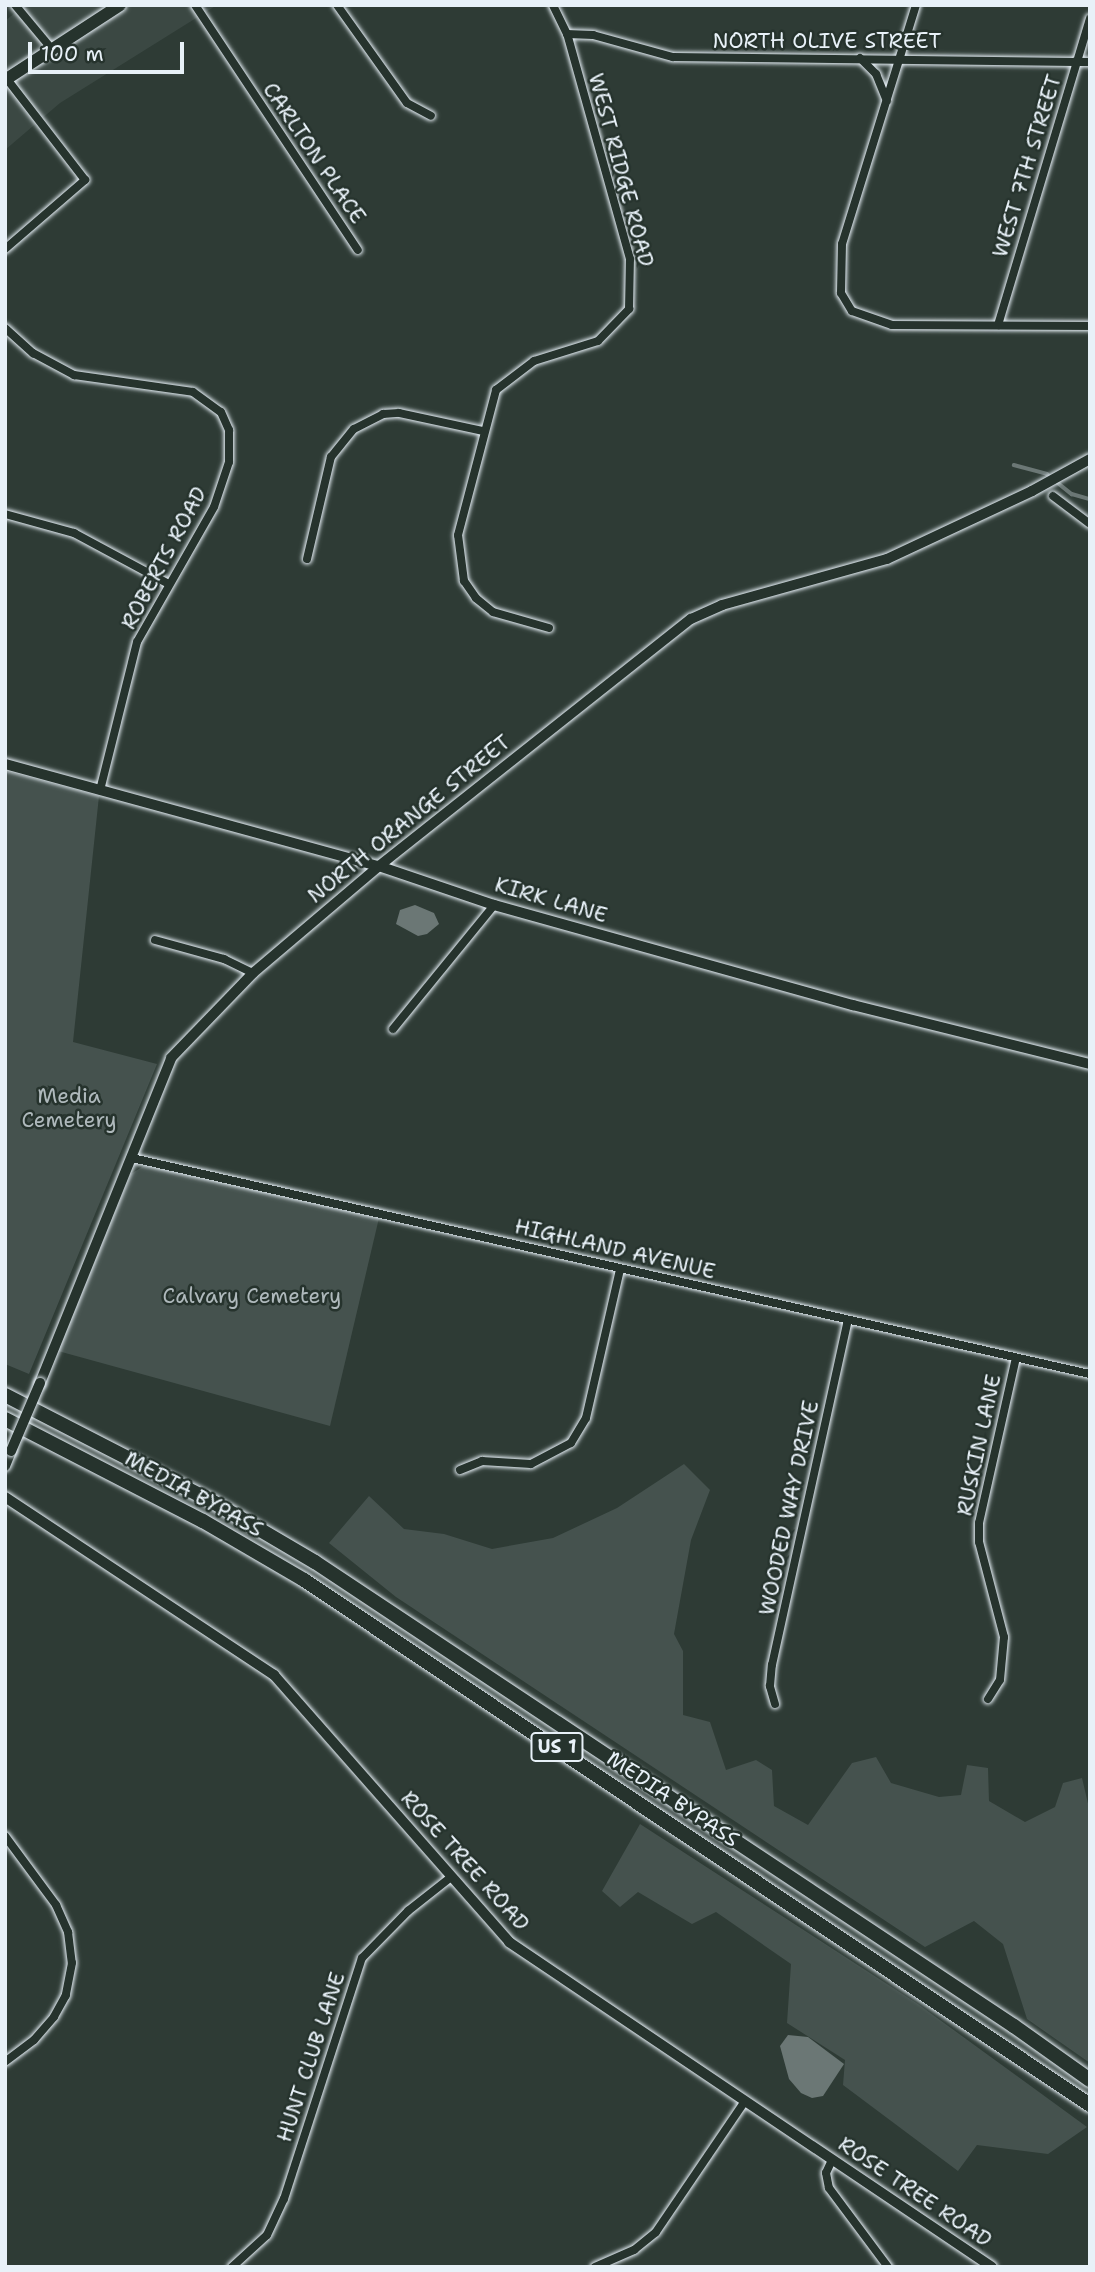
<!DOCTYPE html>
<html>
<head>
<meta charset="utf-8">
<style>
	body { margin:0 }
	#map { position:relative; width:1095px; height:2272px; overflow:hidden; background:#2e3b35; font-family:"Shantell Sans",sans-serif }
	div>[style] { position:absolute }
	.built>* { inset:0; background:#3b4843 }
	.green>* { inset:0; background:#45524e }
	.water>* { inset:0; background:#6b7775 }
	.stream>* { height:3.5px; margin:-1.75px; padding:0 1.75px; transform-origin:1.75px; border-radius:1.75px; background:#6b7775 }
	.roads { filter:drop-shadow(0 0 2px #e8f1f8) drop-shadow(0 0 2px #e8f1f8) }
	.minor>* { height:8px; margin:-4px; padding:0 4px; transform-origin:4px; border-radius:4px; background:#26332d }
	.tertiary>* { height:10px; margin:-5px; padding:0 5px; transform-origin:5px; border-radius:5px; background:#26332d }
	.primary>* { height:12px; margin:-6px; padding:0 6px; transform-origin:6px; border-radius:6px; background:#26332d }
	.motorway>* { height:14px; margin:-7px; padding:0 7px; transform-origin:7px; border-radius:7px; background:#26332d }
	.bridges { filter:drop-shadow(0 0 2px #e8f1f8) drop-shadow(0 0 2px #e8f1f8) }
	.tertiary-bridge>* { height:10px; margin:-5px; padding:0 5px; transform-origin:5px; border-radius:5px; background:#26332d }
	span { translate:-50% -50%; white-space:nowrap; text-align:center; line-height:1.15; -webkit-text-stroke:5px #26332d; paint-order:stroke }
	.shield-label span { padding:2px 5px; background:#26332d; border:2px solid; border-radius:5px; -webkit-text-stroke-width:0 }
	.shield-label { font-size:19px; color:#e8f1f8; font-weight:700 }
	.street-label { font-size:21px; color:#e8f1f8 }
	.park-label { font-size:21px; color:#afb9bc }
	.frame { position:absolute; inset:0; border:7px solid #e8f1f8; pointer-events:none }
	.scale { position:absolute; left:28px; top:42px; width:156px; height:32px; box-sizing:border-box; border:4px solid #e8f1f8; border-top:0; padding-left:9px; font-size:21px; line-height:24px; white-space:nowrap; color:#e8f1f8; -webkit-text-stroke:5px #26332d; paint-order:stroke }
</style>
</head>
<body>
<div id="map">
	<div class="built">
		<div style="clip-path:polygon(217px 5px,60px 103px,5px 150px,5px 21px,22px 7px)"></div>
	</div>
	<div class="green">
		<div style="clip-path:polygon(5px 771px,99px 796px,73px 1042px,157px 1064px,29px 1374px,5px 1364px)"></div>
		<div style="clip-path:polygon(145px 1165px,379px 1218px,330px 1426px,58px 1351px,131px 1174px)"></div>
		<div style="clip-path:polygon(684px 1464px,710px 1490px,691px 1540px,674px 1634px,683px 1651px,683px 1715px,710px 1722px,726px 1770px,756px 1760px,772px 1770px,774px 1806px,808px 1825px,852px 1763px,876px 1757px,891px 1783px,939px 1797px,961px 1795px,967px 1765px,988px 1768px,989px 1801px,1025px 1822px,1055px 1807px,1063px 1783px,1082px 1778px,1090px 1812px,1090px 2063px,1027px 2019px,1003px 1944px,974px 1921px,925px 1947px,396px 1597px,329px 1543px,369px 1496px,404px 1529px,444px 1534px,492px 1549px,553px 1538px,617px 1508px)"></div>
		<div style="clip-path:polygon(640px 1824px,918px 2004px,1087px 2127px,1048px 2154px,977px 2145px,958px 2171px,843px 2085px,845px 2060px,787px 2023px,791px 1964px,716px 1912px,692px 1924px,638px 1892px,620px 1907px,602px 1891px)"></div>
	</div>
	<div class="water">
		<div style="clip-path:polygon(415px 905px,434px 913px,439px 924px,427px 934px,418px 936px,396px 924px,400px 910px)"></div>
		<div style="clip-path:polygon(788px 2035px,808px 2037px,844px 2064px,823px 2096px,812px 2098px,801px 2093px,789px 2079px,780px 2046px)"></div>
	</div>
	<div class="stream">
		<div style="left:1014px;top:465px;width:34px;rotate:15deg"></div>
		<div style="left:1047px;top:474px;width:32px;rotate:39deg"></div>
		<div style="left:1072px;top:494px;width:19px;rotate:16deg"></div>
	</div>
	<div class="roads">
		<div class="minor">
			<div style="left:15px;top:5px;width:56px;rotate:50.1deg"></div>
			<div style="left:195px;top:5px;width:294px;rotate:56.4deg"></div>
			<div style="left:337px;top:5px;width:120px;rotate:54.5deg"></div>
			<div style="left:407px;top:103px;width:27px;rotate:28deg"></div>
			<div style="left:916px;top:5px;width:250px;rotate:107.2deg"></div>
			<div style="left:842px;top:244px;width:49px;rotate:91.2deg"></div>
			<div style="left:841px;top:293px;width:21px;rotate:59deg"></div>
			<div style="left:852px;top:311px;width:42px;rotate:19.3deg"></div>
			<div style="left:892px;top:325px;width:198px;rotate:0.3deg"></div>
			<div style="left:567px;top:34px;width:26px;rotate:2deg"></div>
			<div style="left:593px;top:35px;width:83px;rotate:15.4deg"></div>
			<div style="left:673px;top:57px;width:417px;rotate:0.7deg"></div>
			<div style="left:860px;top:58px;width:23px;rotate:45deg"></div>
			<div style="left:876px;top:74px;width:29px;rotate:68deg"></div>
			<div style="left:5px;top:249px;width:106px;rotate:-40.8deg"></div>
			<div style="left:85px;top:180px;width:128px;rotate:-127.7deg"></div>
			<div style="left:998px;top:325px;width:320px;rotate:-73.3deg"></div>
			<div style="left:5px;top:328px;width:38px;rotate:42deg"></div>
			<div style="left:33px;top:353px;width:47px;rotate:28.2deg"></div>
			<div style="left:74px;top:375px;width:120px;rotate:8.1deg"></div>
			<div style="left:193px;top:392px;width:34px;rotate:36deg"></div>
			<div style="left:221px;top:412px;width:20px;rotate:66deg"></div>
			<div style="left:229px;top:430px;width:32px;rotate:90deg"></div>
			<div style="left:229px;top:462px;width:47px;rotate:108.4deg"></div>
			<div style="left:214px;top:507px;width:155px;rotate:119.7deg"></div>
			<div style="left:137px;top:642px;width:153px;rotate:104deg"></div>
			<div style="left:1053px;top:496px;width:46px;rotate:37.1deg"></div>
			<div style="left:5px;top:514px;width:72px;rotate:15.4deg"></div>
			<div style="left:74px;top:533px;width:106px;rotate:28.3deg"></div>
			<div style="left:307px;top:559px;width:105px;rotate:-76.8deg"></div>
			<div style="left:331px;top:457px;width:36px;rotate:-51deg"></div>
			<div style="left:354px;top:429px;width:33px;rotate:-27deg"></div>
			<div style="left:383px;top:414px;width:16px;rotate:-4deg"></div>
			<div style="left:399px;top:413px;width:86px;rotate:12.1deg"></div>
			<div style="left:549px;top:628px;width:58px;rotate:-164.1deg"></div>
			<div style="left:493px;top:612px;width:22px;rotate:-141deg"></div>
			<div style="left:476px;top:598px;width:21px;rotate:-125deg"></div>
			<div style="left:464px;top:581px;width:46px;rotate:-97.4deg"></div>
			<div style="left:458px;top:535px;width:150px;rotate:-75.3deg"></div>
			<div style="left:496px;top:390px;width:48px;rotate:-37.3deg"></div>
			<div style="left:534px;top:361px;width:67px;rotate:-17.4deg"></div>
			<div style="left:598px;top:341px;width:45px;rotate:-45.9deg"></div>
			<div style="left:629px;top:309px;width:50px;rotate:-88.9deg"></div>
			<div style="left:630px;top:259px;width:234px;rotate:-105.6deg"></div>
			<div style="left:567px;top:34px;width:32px;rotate:-116deg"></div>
			<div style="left:155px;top:940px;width:72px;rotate:15.4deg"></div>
			<div style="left:224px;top:959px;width:32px;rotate:26deg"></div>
			<div style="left:393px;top:1029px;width:160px;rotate:-50.8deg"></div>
			<div style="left:132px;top:1158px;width:982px;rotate:12.71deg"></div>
			<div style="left:460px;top:1470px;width:24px;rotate:-22deg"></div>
			<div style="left:482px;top:1461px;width:49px;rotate:3.5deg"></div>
			<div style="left:531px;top:1464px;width:45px;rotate:-27.7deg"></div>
			<div style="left:571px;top:1443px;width:29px;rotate:-59deg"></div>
			<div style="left:586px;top:1418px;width:153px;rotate:-77.1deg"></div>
			<div style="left:988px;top:1699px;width:22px;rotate:-58deg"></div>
			<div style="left:1000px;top:1680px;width:43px;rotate:-84.7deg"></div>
			<div style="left:1004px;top:1637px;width:98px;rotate:-104.7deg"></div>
			<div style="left:979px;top:1542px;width:19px;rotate:-90deg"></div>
			<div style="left:979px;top:1523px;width:169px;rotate:-77.4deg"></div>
			<div style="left:775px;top:1704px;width:19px;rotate:-106deg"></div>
			<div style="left:770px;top:1686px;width:21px;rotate:-85deg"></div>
			<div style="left:772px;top:1665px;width:353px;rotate:-77.6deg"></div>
			<div style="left:5px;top:1836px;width:86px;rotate:53.5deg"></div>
			<div style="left:56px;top:1905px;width:30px;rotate:66deg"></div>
			<div style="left:68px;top:1932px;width:31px;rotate:83deg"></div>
			<div style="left:72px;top:1963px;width:33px;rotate:101deg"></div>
			<div style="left:66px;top:1995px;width:25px;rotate:119deg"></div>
			<div style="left:54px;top:2017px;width:30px;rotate:131deg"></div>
			<div style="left:34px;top:2040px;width:36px;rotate:143deg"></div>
			<div style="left:832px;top:2160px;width:14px;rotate:115deg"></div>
			<div style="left:826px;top:2173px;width:15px;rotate:79deg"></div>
			<div style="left:829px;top:2188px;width:99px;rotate:53.2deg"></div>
			<div style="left:232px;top:2267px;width:47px;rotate:-42.4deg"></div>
			<div style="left:267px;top:2235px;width:40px;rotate:-65deg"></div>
			<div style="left:284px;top:2199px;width:253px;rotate:-72.1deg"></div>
			<div style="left:362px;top:1958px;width:66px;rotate:-45.6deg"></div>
			<div style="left:408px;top:1911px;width:53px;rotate:-38.2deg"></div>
			<div style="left:595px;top:2267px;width:43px;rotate:-23.6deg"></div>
			<div style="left:634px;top:2250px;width:28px;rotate:-39deg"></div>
			<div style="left:656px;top:2232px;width:155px;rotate:-55.8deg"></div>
		</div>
		<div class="tertiary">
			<div style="left:5px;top:764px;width:388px;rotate:15.3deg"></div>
			<div style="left:379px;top:866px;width:121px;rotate:18.7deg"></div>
			<div style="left:494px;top:905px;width:373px;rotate:15.6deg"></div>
			<div style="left:853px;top:1005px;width:244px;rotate:14deg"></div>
			<div style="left:40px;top:1383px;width:350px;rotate:-68deg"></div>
			<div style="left:171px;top:1058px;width:118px;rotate:-46deg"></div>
			<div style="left:253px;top:973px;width:165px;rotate:-40.3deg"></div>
			<div style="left:379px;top:866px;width:398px;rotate:-38.4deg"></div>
			<div style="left:691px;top:619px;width:34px;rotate:-24deg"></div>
			<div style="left:722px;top:605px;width:171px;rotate:-15.6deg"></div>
			<div style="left:887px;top:559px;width:160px;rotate:-25.1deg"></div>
			<div style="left:1032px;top:491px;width:66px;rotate:-28.9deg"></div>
			<div style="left:5px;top:1466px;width:16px;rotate:-68deg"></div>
			<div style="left:5px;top:1497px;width:323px;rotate:33.5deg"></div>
			<div style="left:274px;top:1675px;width:356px;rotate:48.6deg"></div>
			<div style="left:509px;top:1942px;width:582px;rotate:33.94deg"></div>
		</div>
		<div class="primary">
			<div style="left:5px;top:80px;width:137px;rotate:-33.1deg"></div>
		</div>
		<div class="motorway">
			<div style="left:5px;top:1395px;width:234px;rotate:27.2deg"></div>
			<div style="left:213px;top:1502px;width:118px;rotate:30.5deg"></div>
			<div style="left:315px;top:1562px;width:839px;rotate:33.58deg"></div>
			<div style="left:1014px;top:2026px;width:93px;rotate:35.4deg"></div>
			<div style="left:5px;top:1419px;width:223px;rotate:27.3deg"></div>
			<div style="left:203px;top:1521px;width:117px;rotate:30.3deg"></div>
			<div style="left:304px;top:1580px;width:945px;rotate:33.74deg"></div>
		</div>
	</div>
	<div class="bridges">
		<div class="tertiary-bridge">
			<div style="left:11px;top:1451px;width:74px;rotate:-66.9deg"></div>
		</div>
	</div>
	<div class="shield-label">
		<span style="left:557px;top:1747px">US 1</span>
	</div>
	<div class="street-label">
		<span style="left:827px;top:41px">NORTH OLIVE STREET</span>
		<span style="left:314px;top:153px;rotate:56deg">CARLTON PLACE</span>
		<span style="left:1027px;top:166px;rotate:-73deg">WEST 7TH STREET</span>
		<span style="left:621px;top:170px;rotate:75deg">WEST RIDGE ROAD</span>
		<span style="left:164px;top:558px;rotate:-62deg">ROBERTS ROAD</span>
		<span style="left:409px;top:819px;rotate:-39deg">NORTH ORANGE STREET</span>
		<span style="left:551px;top:900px;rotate:16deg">KIRK LANE</span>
		<span style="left:615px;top:1249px;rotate:13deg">HIGHLAND AVENUE</span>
		<span style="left:979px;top:1445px;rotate:-78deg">RUSKIN LANE</span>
		<span style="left:194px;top:1494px;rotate:29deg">MEDIA BYPASS</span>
		<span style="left:789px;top:1508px;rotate:-78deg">WOODED WAY DRIVE</span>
		<span style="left:673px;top:1799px;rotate:34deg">MEDIA BYPASS</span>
		<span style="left:465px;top:1861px;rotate:48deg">ROSE TREE ROAD</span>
		<span style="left:311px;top:2057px;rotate:-72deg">HUNT CLUB LANE</span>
		<span style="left:915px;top:2192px;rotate:34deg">ROSE TREE ROAD</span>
	</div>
	<div class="park-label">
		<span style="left:69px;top:1108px">Media<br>Cemetery</span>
		<span style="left:252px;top:1296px">Calvary Cemetery</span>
	</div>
	<div class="frame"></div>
	<div class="scale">100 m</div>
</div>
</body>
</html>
